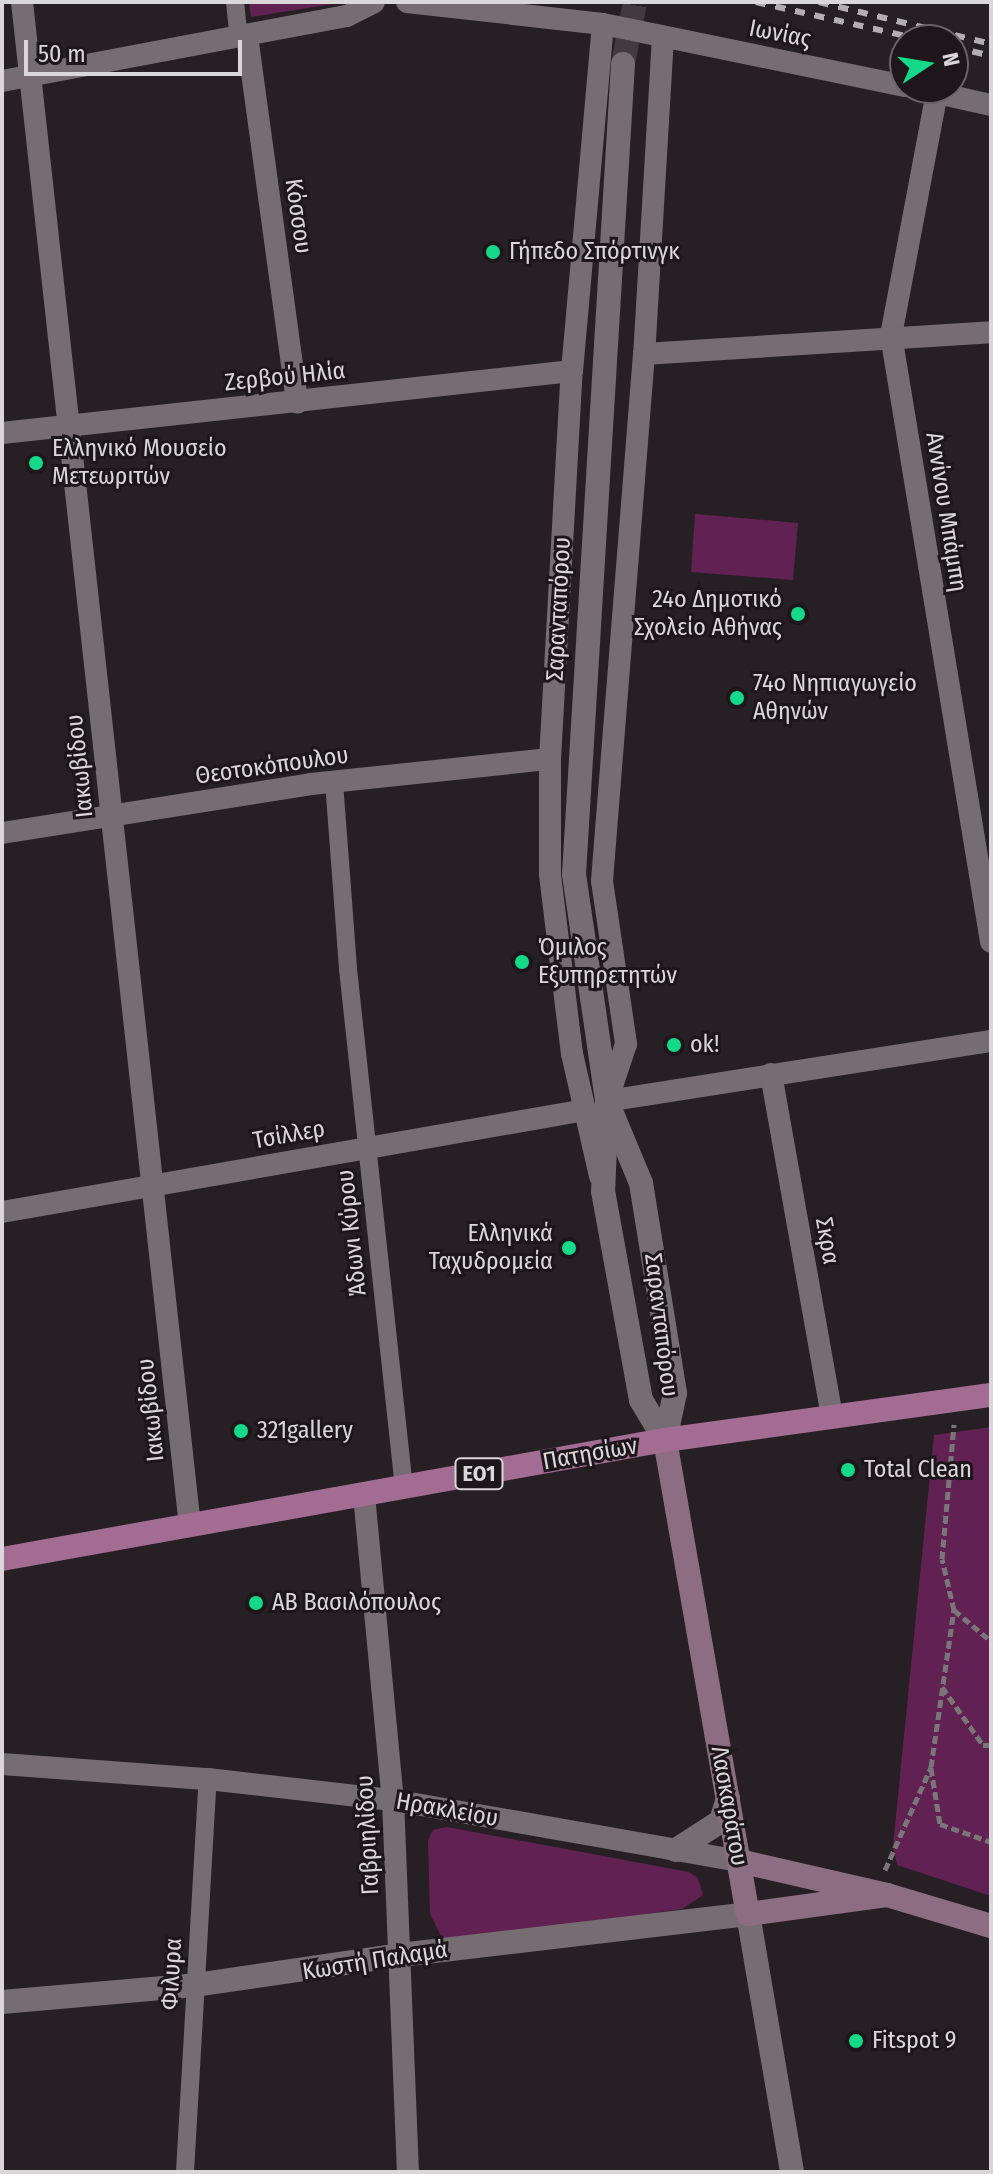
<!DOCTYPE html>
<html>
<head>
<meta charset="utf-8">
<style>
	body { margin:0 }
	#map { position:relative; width:993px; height:2174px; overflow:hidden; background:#262024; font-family:"Fira Sans Condensed",sans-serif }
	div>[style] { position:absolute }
	.green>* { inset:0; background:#612152 }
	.tertiary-tunnel>* { height:24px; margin-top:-12px; transform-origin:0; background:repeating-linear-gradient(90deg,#413b3f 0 24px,transparent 0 36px) }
	.path>* { height:5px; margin-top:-2.5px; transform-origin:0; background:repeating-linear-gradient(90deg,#7a7578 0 8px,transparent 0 12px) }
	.pedestrian>* { height:18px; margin:-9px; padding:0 9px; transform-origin:9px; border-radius:9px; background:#756d72 }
	.minor>* { height:22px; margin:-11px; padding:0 11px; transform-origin:11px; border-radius:11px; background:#756d72 }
	.tertiary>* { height:24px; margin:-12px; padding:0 12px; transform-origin:12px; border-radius:12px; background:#756d72 }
	.secondary>* { height:24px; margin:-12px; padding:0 12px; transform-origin:12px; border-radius:12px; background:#8c6d82 }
	.primary>* { height:24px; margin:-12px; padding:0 12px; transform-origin:12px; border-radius:12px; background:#a26c93 }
	.rail>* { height:6px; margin-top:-3px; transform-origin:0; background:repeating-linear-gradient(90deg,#b3aeb2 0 10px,transparent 0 20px) }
	.dots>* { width:22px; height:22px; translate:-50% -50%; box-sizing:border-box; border:4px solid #1d171b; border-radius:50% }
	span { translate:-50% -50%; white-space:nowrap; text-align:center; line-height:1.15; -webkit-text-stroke:6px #1d171b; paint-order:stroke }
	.shield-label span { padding:2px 6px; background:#1d171b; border:2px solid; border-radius:6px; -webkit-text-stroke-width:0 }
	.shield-label { font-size:22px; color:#dad6d9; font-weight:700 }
	.street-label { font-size:24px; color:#dad6d9 }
	.poi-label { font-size:24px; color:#dad6d9 }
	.left { translate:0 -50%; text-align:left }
	.right { translate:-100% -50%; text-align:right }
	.frame { position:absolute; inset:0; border:4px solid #dad6d9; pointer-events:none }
	.north { position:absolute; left:889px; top:24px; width:80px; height:80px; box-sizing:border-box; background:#1d171b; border:2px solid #696367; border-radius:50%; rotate:78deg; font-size:22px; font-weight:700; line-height:32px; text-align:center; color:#dad6d9 }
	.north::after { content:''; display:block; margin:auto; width:28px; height:36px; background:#14d989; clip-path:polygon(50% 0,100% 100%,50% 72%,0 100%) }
	.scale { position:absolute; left:24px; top:40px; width:218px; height:36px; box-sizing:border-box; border:4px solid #dad6d9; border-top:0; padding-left:10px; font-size:24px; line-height:28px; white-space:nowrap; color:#dad6d9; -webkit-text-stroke:6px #1d171b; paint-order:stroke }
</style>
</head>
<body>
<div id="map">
	<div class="green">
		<div style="clip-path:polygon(249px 2px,346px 2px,251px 17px)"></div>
		<div style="clip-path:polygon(695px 514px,798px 523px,793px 580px,691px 572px)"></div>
		<div style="clip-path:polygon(991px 1427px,991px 1896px,897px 1865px,893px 1846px,934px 1435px)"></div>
		<div style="clip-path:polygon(447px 1827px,689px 1872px,698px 1878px,703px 1895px,682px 1909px,453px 1942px,441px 1936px,430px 1914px,428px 1840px,433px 1830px)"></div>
	</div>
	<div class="tertiary-tunnel">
		<div style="left:623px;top:64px;width:63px;rotate:-79deg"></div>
	</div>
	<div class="path">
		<div style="left:954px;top:1610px;width:48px;rotate:40deg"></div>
		<div style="left:942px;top:1687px;width:71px;rotate:54.7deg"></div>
		<div style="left:983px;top:1745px;width:8px"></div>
		<div style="left:931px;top:1768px;width:57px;rotate:80.9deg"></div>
		<div style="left:940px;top:1824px;width:54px;rotate:19.4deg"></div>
		<div style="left:885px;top:1870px;width:113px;rotate:-65.9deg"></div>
		<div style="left:931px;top:1767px;width:159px;rotate:-81.7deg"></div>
		<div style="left:954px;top:1610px;width:52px;rotate:-103.2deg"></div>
		<div style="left:942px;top:1559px;width:135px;rotate:-84.9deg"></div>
	</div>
	<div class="pedestrian">
		<div style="left:235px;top:2px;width:36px;rotate:84deg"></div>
		<div style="left:334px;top:782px;width:188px;rotate:85.7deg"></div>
		<div style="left:348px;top:969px;width:522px;rotate:83.84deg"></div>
		<div style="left:185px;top:2172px;width:394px;rotate:-86.7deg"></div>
	</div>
	<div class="minor">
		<div style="left:22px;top:2px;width:1532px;rotate:83.71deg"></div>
		<div style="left:407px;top:2px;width:197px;rotate:6.4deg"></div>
		<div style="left:603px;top:24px;width:308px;rotate:11.6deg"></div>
		<div style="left:247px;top:36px;width:370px;rotate:82.2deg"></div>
		<div style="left:663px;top:37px;width:318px;rotate:93.4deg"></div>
		<div style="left:644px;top:354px;width:529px;rotate:94.56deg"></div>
		<div style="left:602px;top:881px;width:165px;rotate:81.6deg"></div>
		<div style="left:626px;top:1044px;width:60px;rotate:108.4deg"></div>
		<div style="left:607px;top:1101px;width:389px;rotate:-8.9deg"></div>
		<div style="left:2px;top:81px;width:351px;rotate:-10.7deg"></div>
		<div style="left:347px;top:16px;width:30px;rotate:-27deg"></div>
		<div style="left:915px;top:88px;width:78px;rotate:12.6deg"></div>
		<div style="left:937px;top:92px;width:247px;rotate:100.7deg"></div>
		<div style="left:891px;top:335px;width:615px;rotate:80.64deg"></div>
		<div style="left:644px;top:354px;width:348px;rotate:-3.6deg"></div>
		<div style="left:2px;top:433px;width:573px;rotate:-6.21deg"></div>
		<div style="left:2px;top:833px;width:313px;rotate:-9deg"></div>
		<div style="left:311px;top:784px;width:240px;rotate:-6deg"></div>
		<div style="left:771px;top:1074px;width:348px;rotate:79.9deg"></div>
		<div style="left:600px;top:1176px;width:125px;rotate:-102.9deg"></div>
		<div style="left:572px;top:1054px;width:181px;rotate:-97deg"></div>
		<div style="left:550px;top:874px;width:115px;rotate:-90deg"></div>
		<div style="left:550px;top:759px;width:389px;rotate:-86.8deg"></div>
		<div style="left:572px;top:371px;width:348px;rotate:-84.9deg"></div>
		<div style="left:2px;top:1212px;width:592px;rotate:-9.92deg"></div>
		<div style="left:364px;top:1495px;width:306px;rotate:84.6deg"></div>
		<div style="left:393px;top:1800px;width:372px;rotate:87.7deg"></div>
		<div style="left:2px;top:1764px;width:207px;rotate:4.2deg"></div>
		<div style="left:208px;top:1779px;width:186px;rotate:6.5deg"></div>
		<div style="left:393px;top:1800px;width:351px;rotate:10deg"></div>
	</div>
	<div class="tertiary">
		<div style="left:623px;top:64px;width:811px;rotate:93.46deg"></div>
		<div style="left:574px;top:874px;width:229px;rotate:81.7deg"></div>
		<div style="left:607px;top:1101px;width:90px;rotate:92.5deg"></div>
		<div style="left:603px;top:1191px;width:212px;rotate:79.7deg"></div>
		<div style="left:641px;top:1400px;width:47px;rotate:59deg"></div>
		<div style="left:611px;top:1111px;width:78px;rotate:67.4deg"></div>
		<div style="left:641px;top:1183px;width:213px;rotate:80.8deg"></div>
		<div style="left:675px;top:1393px;width:48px;rotate:102deg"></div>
		<div style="left:676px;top:1850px;width:54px;rotate:-32.8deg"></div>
		<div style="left:721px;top:1821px;width:24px;rotate:-73deg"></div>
		<div style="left:2px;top:2002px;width:194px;rotate:-5deg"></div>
		<div style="left:195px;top:1985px;width:207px;rotate:-8.3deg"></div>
		<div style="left:400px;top:1955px;width:350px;rotate:-6.7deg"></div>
		<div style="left:748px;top:1914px;width:262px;rotate:80.3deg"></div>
	</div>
	<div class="secondary">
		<div style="left:665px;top:1440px;width:481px;rotate:80.1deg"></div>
		<div style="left:748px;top:1914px;width:140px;rotate:-7.8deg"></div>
		<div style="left:739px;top:1861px;width:152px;rotate:12.9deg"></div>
		<div style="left:887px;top:1895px;width:109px;rotate:16.6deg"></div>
	</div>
	<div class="primary">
		<div style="left:2px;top:1559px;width:674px;rotate:-10.18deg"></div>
		<div style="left:665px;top:1440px;width:329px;rotate:-7.9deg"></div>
	</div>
	<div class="rail">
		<div style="left:756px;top:2px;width:171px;rotate:12.8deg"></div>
		<div style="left:819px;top:2px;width:177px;rotate:13.7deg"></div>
		<div style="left:953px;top:47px;width:39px;rotate:13deg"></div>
	</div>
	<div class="dots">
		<div style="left:493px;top:252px;background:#14d989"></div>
		<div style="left:36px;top:463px;background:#14d989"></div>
		<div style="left:798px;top:614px;background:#14d989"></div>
		<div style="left:737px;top:698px;background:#14d989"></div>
		<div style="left:522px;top:962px;background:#14d989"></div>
		<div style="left:674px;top:1045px;background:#14d989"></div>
		<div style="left:569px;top:1248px;background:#14d989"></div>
		<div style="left:241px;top:1431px;background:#14d989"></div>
		<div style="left:848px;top:1470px;background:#14d989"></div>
		<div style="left:256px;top:1603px;background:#14d989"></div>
		<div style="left:856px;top:2041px;background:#14d989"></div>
	</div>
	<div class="shield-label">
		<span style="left:479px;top:1474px">ΕΟ1</span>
	</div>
	<div class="street-label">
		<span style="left:780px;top:34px;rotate:11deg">Ιωνίας</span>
		<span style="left:298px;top:216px;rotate:82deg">Κόσσου</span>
		<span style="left:285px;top:377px;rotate:-6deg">Ζερβού Ηλία</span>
		<span style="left:946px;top:512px;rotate:81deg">Αννίνου Μπάμπη</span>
		<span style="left:559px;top:609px;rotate:-87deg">Σαρανταπόρου</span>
		<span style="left:80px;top:766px;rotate:-96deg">Ιακωβίδου</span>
		<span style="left:272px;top:766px;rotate:-8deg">Θεοτοκόπουλου</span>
		<span style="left:289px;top:1135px;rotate:-10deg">Τσίλλερ</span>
		<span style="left:352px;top:1233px;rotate:-96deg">Άδωνι Κύρου</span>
		<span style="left:827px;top:1241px;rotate:80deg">Σκρα</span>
		<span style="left:661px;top:1325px;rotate:83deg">Σαρανταπόρου</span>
		<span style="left:151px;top:1410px;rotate:-96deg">Ιακωβίδου</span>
		<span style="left:590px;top:1454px;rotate:-10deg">Πατησίων</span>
		<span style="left:729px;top:1806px;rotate:80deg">Λασκαράτου</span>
		<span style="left:447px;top:1810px;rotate:10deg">Ηρακλείου</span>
		<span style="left:368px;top:1835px;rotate:-93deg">Γαβριηλίδου</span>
		<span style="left:375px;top:1961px;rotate:-9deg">Κωστή Παλαμά</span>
		<span style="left:172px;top:1974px;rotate:-87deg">Φιλυρα</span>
	</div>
	<div class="poi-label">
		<span class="left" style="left:509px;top:252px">Γήπεδο Σπόρτινγκ</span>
		<span class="left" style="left:52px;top:463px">Ελληνικό Μουσείο<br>Μετεωριτών</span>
		<span class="right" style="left:782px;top:614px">24ο Δημοτικό<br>Σχολείο Αθήνας</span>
		<span class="left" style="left:753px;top:698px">74ο Νηπιαγωγείο<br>Αθηνών</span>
		<span class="left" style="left:538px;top:962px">Όμιλος<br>Εξυπηρετητών</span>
		<span class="left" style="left:690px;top:1045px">ok!</span>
		<span class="right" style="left:553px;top:1248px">Ελληνικά<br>Ταχυδρομεία</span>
		<span class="left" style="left:257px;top:1431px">321gallery</span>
		<span class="left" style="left:864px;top:1470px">Total Clean</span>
		<span class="left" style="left:272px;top:1603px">ΑΒ Βασιλόπουλος</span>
		<span class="left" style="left:872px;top:2041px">Fitspot 9</span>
	</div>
	<div class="frame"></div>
	<div class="north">N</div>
	<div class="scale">50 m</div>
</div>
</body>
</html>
